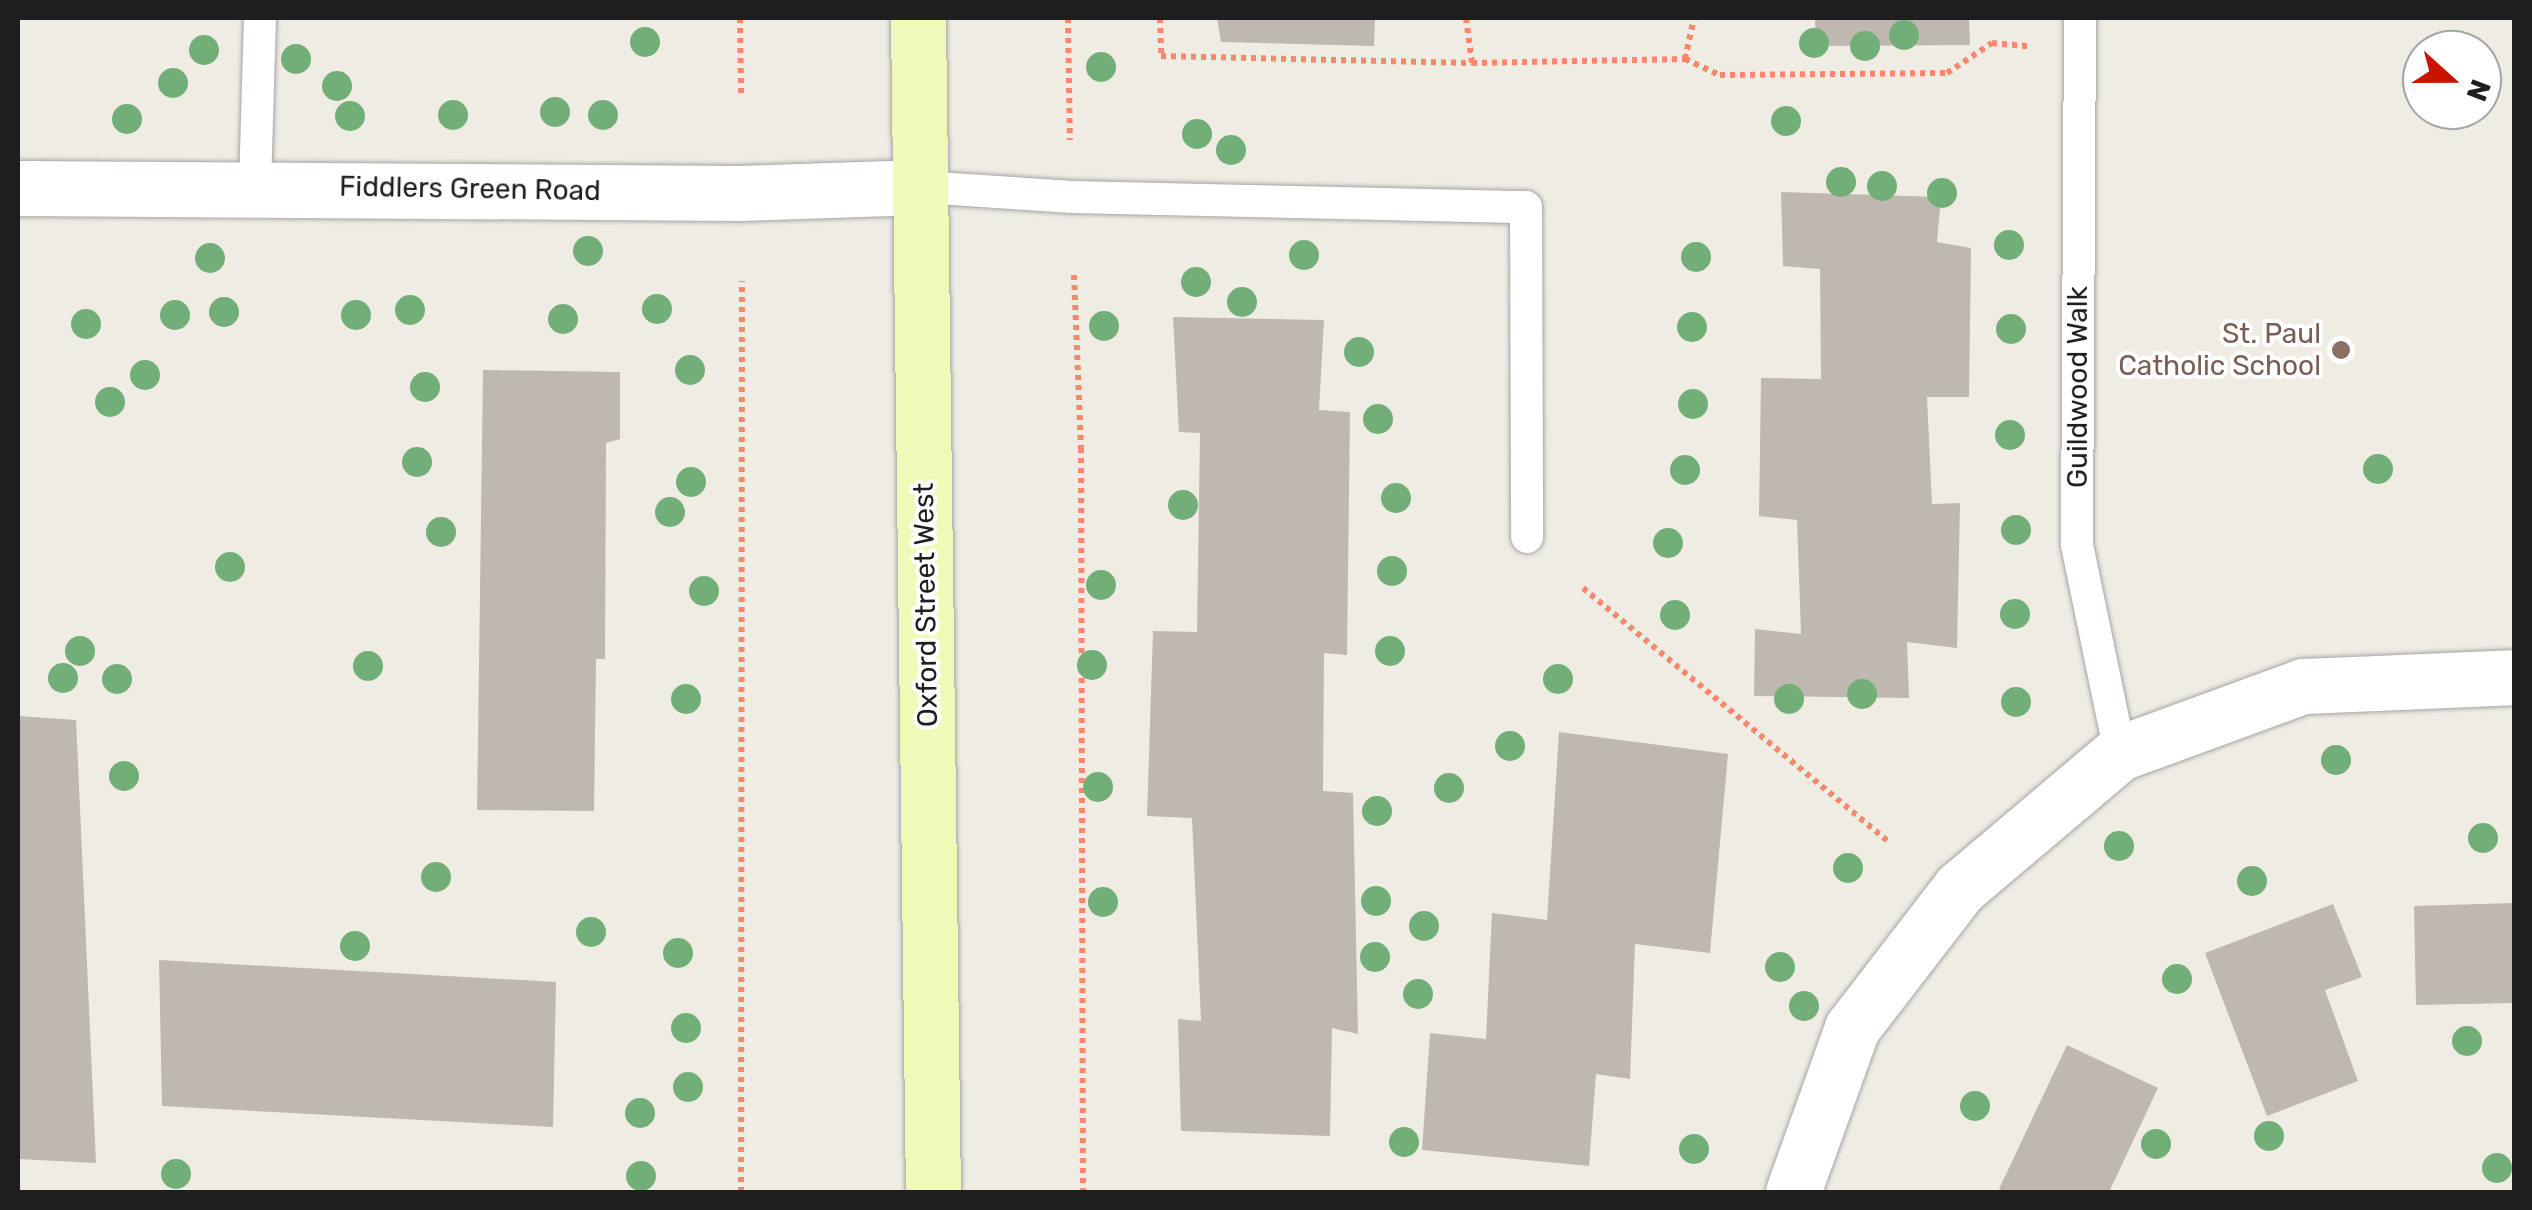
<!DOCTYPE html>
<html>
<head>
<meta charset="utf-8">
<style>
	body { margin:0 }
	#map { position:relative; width:2532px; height:1210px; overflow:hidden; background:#efece4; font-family:Rubik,sans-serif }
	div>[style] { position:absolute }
	.building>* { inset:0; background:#bfb8b0 }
	.path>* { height:6px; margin-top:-3px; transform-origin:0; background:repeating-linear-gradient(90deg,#f9876b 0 5px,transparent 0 10px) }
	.roads { filter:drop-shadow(0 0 2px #a5a5a5) drop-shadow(0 0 2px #a5a5a5) }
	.service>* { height:32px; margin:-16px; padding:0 16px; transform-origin:16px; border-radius:16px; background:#fff }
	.minor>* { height:55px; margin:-27.5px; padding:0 27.5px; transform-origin:27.5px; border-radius:27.5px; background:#fff }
	.tertiary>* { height:55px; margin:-27.5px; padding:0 27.5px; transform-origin:27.5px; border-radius:27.5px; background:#fff }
	.secondary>* { height:55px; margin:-27.5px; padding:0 27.5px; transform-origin:27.5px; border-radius:27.5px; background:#f0f9b8 }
	.trees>* { width:30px; height:30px; margin:-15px; border-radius:50%; background:#72ae78 }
	.dots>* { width:28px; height:28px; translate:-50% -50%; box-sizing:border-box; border:5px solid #fff; border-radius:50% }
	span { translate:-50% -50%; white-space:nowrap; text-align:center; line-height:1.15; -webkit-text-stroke:8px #fff; paint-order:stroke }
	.street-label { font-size:28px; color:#1e1e1e }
	.education-label { font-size:28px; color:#785e54 }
	.right { translate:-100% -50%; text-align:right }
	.frame { position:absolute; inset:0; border:20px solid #1e1e1e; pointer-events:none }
	.north { position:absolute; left:2402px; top:30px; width:100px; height:100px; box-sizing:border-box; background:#fff; border:2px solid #a5a5a5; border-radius:50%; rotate:111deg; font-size:28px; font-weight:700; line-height:40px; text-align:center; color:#1e1e1e }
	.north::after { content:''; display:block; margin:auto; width:35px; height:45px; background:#ca1402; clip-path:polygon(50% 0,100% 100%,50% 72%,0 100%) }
</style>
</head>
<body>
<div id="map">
	<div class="building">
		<div style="clip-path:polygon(1217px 18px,1375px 18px,1374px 46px,1221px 42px)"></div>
		<div style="clip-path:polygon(1815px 18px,1969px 18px,1970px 45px,1816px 46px)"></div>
		<div style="clip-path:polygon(1781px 192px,1941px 197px,1937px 242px,1971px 248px,1969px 397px,1927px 397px,1932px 504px,1960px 503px,1957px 648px,1907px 642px,1909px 698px,1754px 696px,1755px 629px,1801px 634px,1797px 520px,1759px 516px,1761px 378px,1821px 379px,1820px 269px,1783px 266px)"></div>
		<div style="clip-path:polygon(1173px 317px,1324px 320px,1319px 410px,1350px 412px,1347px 655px,1324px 653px,1323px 791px,1353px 793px,1358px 1034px,1332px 1028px,1330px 1136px,1181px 1131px,1178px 1019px,1201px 1021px,1192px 818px,1147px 816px,1153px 631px,1197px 632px,1200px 433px,1179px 432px)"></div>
		<div style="clip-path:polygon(483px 370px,620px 372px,620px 439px,606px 443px,605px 659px,596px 659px,594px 811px,477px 810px)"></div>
		<div style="clip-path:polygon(18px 716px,76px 720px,96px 1163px,18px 1159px)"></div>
		<div style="clip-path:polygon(1559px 732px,1728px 754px,1710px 953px,1635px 944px,1630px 1079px,1596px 1074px,1589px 1166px,1422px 1150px,1430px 1033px,1486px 1039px,1492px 913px,1547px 920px)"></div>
		<div style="clip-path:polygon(2514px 903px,2514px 1003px,2416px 1005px,2414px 906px)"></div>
		<div style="clip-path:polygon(2333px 904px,2362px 977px,2325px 990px,2358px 1081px,2267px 1116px,2205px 953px)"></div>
		<div style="clip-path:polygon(159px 960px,556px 982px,553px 1127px,162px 1106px)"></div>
		<div style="clip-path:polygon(2067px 1045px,2158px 1088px,2109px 1192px,2006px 1192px,1999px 1189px)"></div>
	</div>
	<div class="path">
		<div style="left:740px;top:18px;width:75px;rotate:89.2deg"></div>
		<div style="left:1068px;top:18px;width:122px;rotate:89.1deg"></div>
		<div style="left:1160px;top:18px;width:38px;rotate:88deg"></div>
		<div style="left:1161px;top:56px;width:311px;rotate:1.3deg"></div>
		<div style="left:1472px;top:63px;width:213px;rotate:-1.1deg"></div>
		<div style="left:1685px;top:59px;width:38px;rotate:25deg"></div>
		<div style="left:1720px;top:75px;width:227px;rotate:-0.5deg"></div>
		<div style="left:1947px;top:73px;width:54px;rotate:-33.7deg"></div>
		<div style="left:1992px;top:43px;width:36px;rotate:5deg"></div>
		<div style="left:1466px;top:18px;width:45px;rotate:82.4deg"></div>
		<div style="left:1685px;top:59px;width:42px;rotate:-77.6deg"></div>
		<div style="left:1074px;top:275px;width:173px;rotate:87.7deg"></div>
		<div style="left:1081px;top:448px;width:744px;rotate:89.85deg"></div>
		<div style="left:1583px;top:588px;width:398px;rotate:39.7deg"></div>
		<div style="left:741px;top:1192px;width:911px;rotate:-89.94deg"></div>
	</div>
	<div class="roads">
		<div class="service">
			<div style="left:2080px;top:18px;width:527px;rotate:90.33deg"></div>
			<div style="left:2077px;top:545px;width:212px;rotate:78.3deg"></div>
			<div style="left:255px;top:186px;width:168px;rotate:-88.3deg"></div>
			<div style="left:922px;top:187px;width:150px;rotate:3.8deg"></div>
			<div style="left:1072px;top:197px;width:454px;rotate:1.3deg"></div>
			<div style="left:1526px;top:207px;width:330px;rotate:89.8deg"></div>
		</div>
		<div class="minor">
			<div style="left:18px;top:188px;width:721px;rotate:0.4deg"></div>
			<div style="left:739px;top:193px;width:183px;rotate:-1.9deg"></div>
		</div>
		<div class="tertiary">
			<div style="left:1793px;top:1192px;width:174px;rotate:-70.2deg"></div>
			<div style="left:1852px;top:1028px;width:177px;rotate:-52.4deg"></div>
			<div style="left:1960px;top:888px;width:209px;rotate:-40.2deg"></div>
			<div style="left:2120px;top:753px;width:195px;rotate:-20.1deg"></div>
			<div style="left:2303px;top:686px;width:211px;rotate:-2.4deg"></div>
		</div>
		<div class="secondary">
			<div style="left:918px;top:18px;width:1174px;rotate:89.27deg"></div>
		</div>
	</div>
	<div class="trees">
		<div style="left:1904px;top:35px"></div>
		<div style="left:645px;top:42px"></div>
		<div style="left:1814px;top:43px"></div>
		<div style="left:1865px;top:46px"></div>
		<div style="left:204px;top:50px"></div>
		<div style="left:296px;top:59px"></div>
		<div style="left:1101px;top:67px"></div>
		<div style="left:173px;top:83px"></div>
		<div style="left:337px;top:86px"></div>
		<div style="left:555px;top:112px"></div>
		<div style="left:453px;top:115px"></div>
		<div style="left:603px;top:115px"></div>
		<div style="left:350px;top:116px"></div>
		<div style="left:127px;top:119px"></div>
		<div style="left:1786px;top:121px"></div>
		<div style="left:1197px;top:134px"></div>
		<div style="left:1231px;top:150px"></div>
		<div style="left:1841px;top:182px"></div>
		<div style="left:1882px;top:186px"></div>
		<div style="left:1942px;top:193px"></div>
		<div style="left:2009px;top:245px"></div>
		<div style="left:588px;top:251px"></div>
		<div style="left:1304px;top:255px"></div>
		<div style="left:1696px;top:257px"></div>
		<div style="left:210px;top:258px"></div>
		<div style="left:1196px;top:282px"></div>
		<div style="left:1242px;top:302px"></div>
		<div style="left:657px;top:309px"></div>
		<div style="left:410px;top:310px"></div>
		<div style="left:224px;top:312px"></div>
		<div style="left:175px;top:315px"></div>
		<div style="left:356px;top:315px"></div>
		<div style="left:563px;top:319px"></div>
		<div style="left:86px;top:324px"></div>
		<div style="left:1104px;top:326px"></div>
		<div style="left:1692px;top:327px"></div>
		<div style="left:2011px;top:329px"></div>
		<div style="left:1359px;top:352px"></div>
		<div style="left:690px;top:370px"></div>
		<div style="left:145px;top:375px"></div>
		<div style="left:425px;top:387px"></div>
		<div style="left:110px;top:402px"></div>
		<div style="left:1693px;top:404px"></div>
		<div style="left:1378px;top:419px"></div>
		<div style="left:2010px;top:435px"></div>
		<div style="left:417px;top:462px"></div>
		<div style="left:2378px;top:469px"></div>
		<div style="left:1685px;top:470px"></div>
		<div style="left:691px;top:482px"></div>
		<div style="left:1396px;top:498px"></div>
		<div style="left:1183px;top:505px"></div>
		<div style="left:670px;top:512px"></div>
		<div style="left:2016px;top:530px"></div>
		<div style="left:441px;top:532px"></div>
		<div style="left:1668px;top:543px"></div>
		<div style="left:230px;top:567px"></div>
		<div style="left:1392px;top:571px"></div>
		<div style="left:1101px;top:585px"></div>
		<div style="left:704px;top:591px"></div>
		<div style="left:2015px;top:614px"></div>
		<div style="left:1675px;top:615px"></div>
		<div style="left:80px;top:651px"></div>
		<div style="left:1390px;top:651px"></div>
		<div style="left:1092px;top:665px"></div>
		<div style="left:368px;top:666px"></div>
		<div style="left:63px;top:678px"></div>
		<div style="left:117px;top:679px"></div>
		<div style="left:1558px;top:679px"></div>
		<div style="left:1862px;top:694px"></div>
		<div style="left:686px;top:699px"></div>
		<div style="left:1789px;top:699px"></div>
		<div style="left:2016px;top:702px"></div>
		<div style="left:1510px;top:746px"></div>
		<div style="left:2336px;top:760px"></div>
		<div style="left:124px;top:776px"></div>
		<div style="left:1098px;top:787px"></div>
		<div style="left:1449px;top:788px"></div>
		<div style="left:1377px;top:811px"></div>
		<div style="left:2483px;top:838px"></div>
		<div style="left:2119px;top:846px"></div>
		<div style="left:1848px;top:868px"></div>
		<div style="left:436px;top:877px"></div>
		<div style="left:2252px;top:881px"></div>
		<div style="left:1376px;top:901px"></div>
		<div style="left:1103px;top:902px"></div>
		<div style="left:1424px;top:926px"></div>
		<div style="left:591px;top:932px"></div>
		<div style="left:355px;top:946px"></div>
		<div style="left:678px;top:953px"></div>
		<div style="left:1375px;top:957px"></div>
		<div style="left:1780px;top:967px"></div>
		<div style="left:2177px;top:979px"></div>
		<div style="left:1418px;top:994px"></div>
		<div style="left:1804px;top:1006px"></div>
		<div style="left:686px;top:1028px"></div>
		<div style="left:2467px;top:1041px"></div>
		<div style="left:688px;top:1087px"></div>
		<div style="left:1975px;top:1106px"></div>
		<div style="left:640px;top:1113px"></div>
		<div style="left:2269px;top:1136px"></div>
		<div style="left:1404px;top:1142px"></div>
		<div style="left:2156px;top:1144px"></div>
		<div style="left:1694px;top:1149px"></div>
		<div style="left:2497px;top:1168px"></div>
		<div style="left:176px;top:1174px"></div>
		<div style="left:641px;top:1176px"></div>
	</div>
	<div class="dots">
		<div style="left:2341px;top:350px;background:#8d6e63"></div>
	</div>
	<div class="street-label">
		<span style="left:470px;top:189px;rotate:1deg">Fiddlers Green Road</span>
		<span style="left:2078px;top:387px;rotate:-90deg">Guildwood Walk</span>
		<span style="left:926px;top:605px;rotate:-91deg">Oxford Street West</span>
	</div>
	<div class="education-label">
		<span class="right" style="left:2321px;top:350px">St. Paul<br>Catholic School</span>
	</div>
	<div class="frame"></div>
	<div class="north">N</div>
</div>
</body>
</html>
